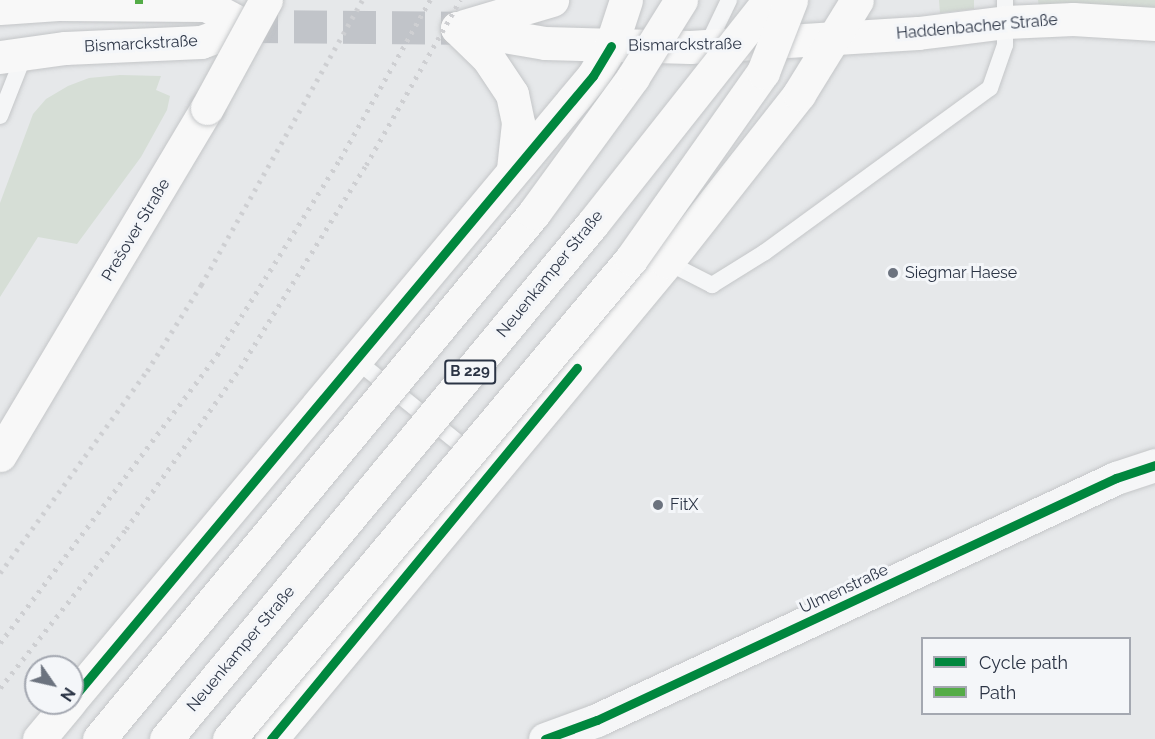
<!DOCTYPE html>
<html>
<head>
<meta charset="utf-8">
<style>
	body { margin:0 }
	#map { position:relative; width:1155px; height:739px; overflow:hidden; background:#e6e8ea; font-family:Raleway,sans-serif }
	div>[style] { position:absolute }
	.green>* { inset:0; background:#d6ded6 }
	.secondary-tunnel>* { height:33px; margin-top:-16.5px; transform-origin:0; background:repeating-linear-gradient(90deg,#c1c4c9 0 33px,transparent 0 49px) }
	.roads { filter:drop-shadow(0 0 2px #c4c6c8) drop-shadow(0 0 2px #c4c6c8) }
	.lane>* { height:16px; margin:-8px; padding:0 8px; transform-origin:8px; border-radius:8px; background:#f5f6f7 }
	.street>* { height:33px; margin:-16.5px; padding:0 16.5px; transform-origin:16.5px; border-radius:16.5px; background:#f5f6f7 }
	.secondary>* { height:33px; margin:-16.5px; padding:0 16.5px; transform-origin:16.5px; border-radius:16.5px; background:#f8f8f8 }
	.primary>* { height:33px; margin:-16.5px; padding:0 16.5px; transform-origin:16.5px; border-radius:16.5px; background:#f8f8f8 }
	.rail>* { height:4.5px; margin-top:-2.25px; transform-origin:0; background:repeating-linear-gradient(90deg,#cecfd2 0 3px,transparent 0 9px) }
	.bridges { filter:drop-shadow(0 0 2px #c4c6c8) drop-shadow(0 0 2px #c4c6c8) }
	.secondary-bridge>* { height:33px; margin:-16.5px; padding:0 16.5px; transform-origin:16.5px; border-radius:16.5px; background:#f8f8f8 }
	.primary-bridge>* { height:33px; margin:-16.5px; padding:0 16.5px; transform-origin:16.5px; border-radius:16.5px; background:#f8f8f8 }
	.quiet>* { height:8px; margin-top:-4px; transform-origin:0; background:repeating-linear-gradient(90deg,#54ac47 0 15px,transparent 0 23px) }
	.cycleway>* { height:9px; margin:-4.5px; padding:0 4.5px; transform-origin:4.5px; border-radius:4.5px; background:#00873e }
	.dots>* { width:16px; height:16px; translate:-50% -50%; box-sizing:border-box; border:3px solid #f4f6f9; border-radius:50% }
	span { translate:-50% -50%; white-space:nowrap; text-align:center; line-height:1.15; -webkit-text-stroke:6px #f4f6f9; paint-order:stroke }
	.shield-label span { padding:2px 4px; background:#f4f6f9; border:2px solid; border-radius:4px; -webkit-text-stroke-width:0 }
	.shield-label { font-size:15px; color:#2b3445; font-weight:700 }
	.street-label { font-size:16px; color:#2b3445 }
	.poi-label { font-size:16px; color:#2b3445 }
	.left { translate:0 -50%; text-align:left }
	.legend { position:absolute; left:921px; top:637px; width:210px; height:78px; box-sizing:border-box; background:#f4f6f9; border:2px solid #a4a8b1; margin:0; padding:8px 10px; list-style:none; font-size:18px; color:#2b3445 }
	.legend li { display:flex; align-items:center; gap:12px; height:30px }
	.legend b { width:30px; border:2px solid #a4a8b1 }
	.north { position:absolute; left:24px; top:655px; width:60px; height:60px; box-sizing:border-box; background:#f4f6f9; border:2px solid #a4a8b1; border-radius:50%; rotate:124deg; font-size:16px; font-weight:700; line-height:24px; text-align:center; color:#2b3445 }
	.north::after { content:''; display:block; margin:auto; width:21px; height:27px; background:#6c737f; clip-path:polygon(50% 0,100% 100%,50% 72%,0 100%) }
</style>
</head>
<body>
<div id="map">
	<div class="green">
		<div style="clip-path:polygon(939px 0,974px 0,974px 9px,940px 13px)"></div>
		<div style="clip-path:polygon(1038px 0,1155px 0,1155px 9px,1039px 6px)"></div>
		<div style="clip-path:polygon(120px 75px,161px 76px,156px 90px,170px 96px,167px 110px,141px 157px,77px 244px,38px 237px,0 297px,0 203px,33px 114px,46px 99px,68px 86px,89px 78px)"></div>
	</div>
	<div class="secondary-tunnel">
		<div style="left:245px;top:26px;width:212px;rotate:0.5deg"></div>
	</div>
	<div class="roads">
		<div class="lane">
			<div style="left:707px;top:46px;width:51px;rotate:-64.4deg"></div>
			<div style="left:0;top:116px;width:68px;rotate:-68.4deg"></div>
			<div style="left:667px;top:262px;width:51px;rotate:27.1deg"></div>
			<div style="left:712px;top:285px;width:62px;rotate:-31.9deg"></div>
			<div style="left:765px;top:252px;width:278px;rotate:-36.1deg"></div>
			<div style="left:990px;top:88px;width:46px;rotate:-70.8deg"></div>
			<div style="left:1005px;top:45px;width:45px;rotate:-90deg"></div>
			<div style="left:356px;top:360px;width:149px;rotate:39deg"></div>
		</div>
		<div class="street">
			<div style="left:545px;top:739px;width:55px;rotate:-20.1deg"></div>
			<div style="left:597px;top:720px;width:573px;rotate:-25deg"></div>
			<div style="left:1116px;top:478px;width:41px;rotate:-18.4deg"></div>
		</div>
		<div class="secondary">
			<div style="left:0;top:8px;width:58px;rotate:-3.9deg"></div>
			<div style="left:58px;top:4px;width:148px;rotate:0.4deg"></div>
			<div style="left:206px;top:5px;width:44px;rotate:28.3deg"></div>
			<div style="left:464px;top:26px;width:92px;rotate:-16.5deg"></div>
			<div style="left:457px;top:28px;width:89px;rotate:9.7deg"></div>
			<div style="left:545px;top:43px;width:145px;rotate:1.6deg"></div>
			<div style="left:690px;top:47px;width:228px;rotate:-3.5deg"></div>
			<div style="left:918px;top:33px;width:89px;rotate:-7.1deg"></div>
			<div style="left:1006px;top:22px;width:67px;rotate:-2.6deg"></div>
			<div style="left:1073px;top:19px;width:82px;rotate:3.5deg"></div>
			<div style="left:0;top:57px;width:66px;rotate:-7.9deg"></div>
			<div style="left:65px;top:48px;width:136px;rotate:-2.5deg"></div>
			<div style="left:201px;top:42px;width:47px;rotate:-20deg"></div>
			<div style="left:0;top:455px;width:404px;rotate:-59.2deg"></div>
		</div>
		<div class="primary">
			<div style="left:457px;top:28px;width:43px;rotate:44.1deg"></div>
			<div style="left:488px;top:58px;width:43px;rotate:56.3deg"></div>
			<div style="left:512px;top:94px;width:30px;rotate:78deg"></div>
			<div style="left:518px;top:123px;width:46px;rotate:96.2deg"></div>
			<div style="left:72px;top:699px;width:812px;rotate:-50.1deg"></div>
			<div style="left:593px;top:76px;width:35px;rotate:-59deg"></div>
			<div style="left:611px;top:46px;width:48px;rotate:-71.9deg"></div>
			<div style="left:39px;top:739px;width:47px;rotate:-50.2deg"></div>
			<div style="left:271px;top:739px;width:620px;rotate:-50.3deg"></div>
			<div style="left:667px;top:262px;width:214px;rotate:-51.8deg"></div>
			<div style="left:799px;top:94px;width:110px;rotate:-58.3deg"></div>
		</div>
	</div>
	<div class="rail">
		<div style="left:0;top:573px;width:250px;rotate:-54deg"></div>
		<div style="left:147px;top:371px;width:102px;rotate:-57.9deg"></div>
		<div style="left:201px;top:285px;width:327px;rotate:-60.5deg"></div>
		<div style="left:0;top:643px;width:361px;rotate:-53deg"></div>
		<div style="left:217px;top:355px;width:231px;rotate:-57.9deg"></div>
		<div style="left:340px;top:159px;width:183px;rotate:-60.5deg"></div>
		<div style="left:0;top:688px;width:203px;rotate:-51.6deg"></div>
		<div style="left:126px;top:529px;width:197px;rotate:-54.7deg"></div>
		<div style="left:240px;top:368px;width:239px;rotate:-58.2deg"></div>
		<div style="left:366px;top:165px;width:190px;rotate:-60.3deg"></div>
	</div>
	<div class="bridges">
		<div class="secondary-bridge">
			<div style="left:207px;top:108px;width:123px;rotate:-61.4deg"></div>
		</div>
		<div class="primary-bridge">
			<div style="left:99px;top:739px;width:683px;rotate:-50.41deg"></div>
			<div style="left:534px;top:213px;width:168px;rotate:-53.9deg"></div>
			<div style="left:633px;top:77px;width:91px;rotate:-58.1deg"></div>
			<div style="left:166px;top:739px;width:670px;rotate:-50.39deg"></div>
			<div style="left:593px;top:223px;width:284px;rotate:-51.7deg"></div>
			<div style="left:229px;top:739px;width:626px;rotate:-50.05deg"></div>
			<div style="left:631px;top:259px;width:229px;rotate:-54.8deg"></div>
			<div style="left:763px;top:72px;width:77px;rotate:-68.7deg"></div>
		</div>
	</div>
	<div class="quiet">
		<div style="left:139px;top:4px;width:4px;rotate:-90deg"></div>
	</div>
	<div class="cycleway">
		<div style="left:72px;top:699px;width:812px;rotate:-50.1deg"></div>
		<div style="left:593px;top:76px;width:35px;rotate:-59deg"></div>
		<div style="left:271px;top:739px;width:481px;rotate:-50.5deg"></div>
		<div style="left:545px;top:739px;width:55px;rotate:-20.1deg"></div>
		<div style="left:597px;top:720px;width:573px;rotate:-25deg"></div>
		<div style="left:1116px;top:478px;width:41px;rotate:-18.4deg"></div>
	</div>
	<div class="dots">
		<div style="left:893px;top:273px;background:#6c737f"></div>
		<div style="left:658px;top:505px;background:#6c737f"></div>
	</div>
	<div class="shield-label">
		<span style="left:470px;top:372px">B 229</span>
	</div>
	<div class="street-label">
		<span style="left:977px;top:27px;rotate:-5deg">Haddenbacher Straße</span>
		<span style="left:141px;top:44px;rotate:-3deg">Bismarckstraße</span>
		<span style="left:685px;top:45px;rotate:-1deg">Bismarckstraße</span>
		<span style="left:136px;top:230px;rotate:-59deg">Prešover Straße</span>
		<span style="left:550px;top:274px;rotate:-51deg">Neuenkamper Straße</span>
		<span style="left:844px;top:589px;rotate:-25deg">Ulmenstraße</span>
		<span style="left:241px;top:649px;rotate:-50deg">Neuenkamper Straße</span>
	</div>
	<div class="poi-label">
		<span class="left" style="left:905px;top:273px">Siegmar Haese</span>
		<span class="left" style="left:670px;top:505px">FitX</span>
	</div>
	<ul class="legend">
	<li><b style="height:8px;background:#00873e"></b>Cycle path</li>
	<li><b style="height:8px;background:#54ac47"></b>Path</li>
	</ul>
	<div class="north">N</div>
</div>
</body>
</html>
